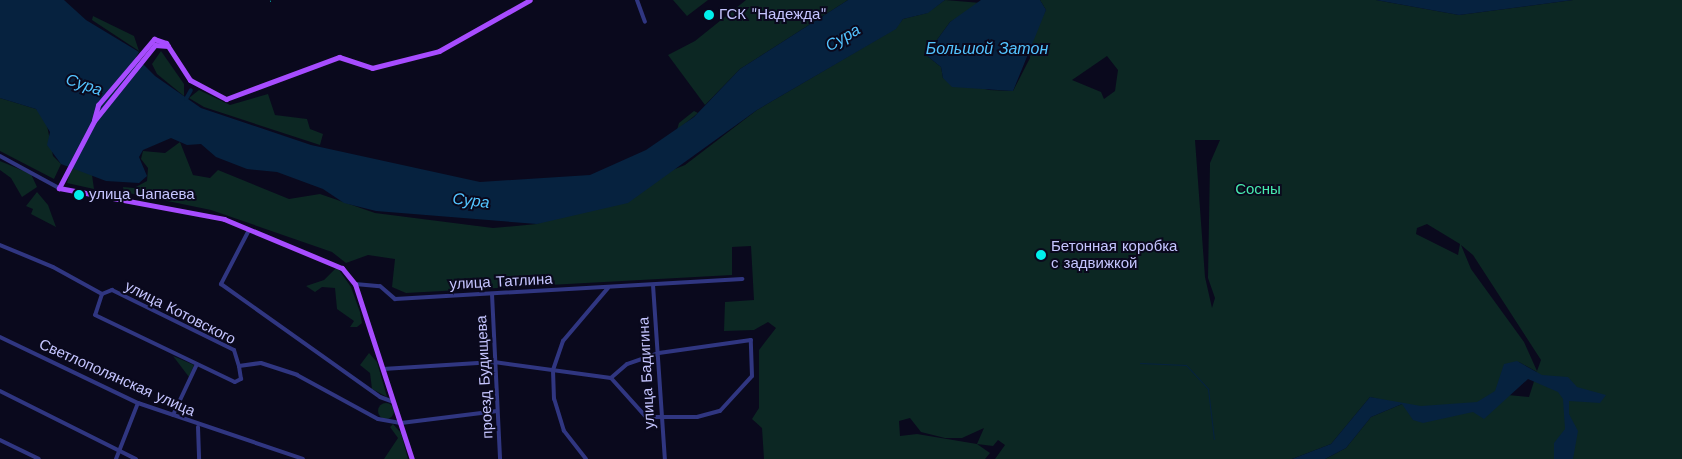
<!DOCTYPE html>
<html>
<head>
<meta charset="utf-8">
<style>
	body { margin:0 }
	#map { position:relative; width:1682px; height:459px; overflow:hidden; background:#0a091d; font-family:"Work Sans",sans-serif }
	div>[style] { position:absolute }
	.green>* { inset:0; background:#0c2723 }
	.round { border-radius:50% }
	.water>* { inset:0; background:#06223f }
	.stream>* { height:1px; margin:-0.5px; padding:0 0.5px; transform-origin:0.5px; border-radius:0.5px; background:#06223f }
	.canal>* { height:4px; margin:-2px; padding:0 2px; transform-origin:2px; border-radius:2px; background:#06223f }
	.minor>* { height:4px; margin:-2px; padding:0 2px; transform-origin:2px; border-radius:2px; background:#303681 }
	.major>* { height:5px; margin:-2.5px; padding:0 2.5px; transform-origin:2.5px; border-radius:2.5px; background:#a74cff }
	.rail>* { height:1px; margin-top:-0.5px; transform-origin:0; background:repeating-linear-gradient(90deg,#00f0ec 0 8px,transparent 0 14px) }
	.dots>* { width:14px; height:14px; translate:-50% -50%; box-sizing:border-box; border:2px solid #0a091d; border-radius:50% }
	span { translate:-50% -50%; white-space:nowrap; text-align:center; line-height:1.15; -webkit-text-stroke:4px #0a091d; paint-order:stroke }
	.poi-label { font-size:15px; color:#c5c5ff }
	.left { translate:0 -50%; text-align:left }
	.park-label { font-size:15px; color:#47eaae }
	.street-label { font-size:15px; color:#c5c5ff }
	.water-label { font-size:16px; color:#53c4ff; font-style:italic }
</style>
</head>
<body>
<div id="map">
	<div class="green">
		<div style="clip-path:polygon(673px 0,708px 0,687px 16px)"></div>
		<div style="clip-path:polygon(746px 0,848px 0,740px 69px,705px 105px,668px 55px,695px 41px)"></div>
		<div style="clip-path:polygon(evenodd,945px 0,981px 3px,950px 22px,926px 55px,941px 67px,943px 78px,989px 90px,1013px 91px,1030px 58px,1028px 46px,1046px 10px,1040px 0,1376px 0,1459px 15px,1573px 0,1682px 0,1682px 459px,1325px 459px,1346px 448px,1371px 417px,1402px 404px,1370px 397px,1331px 444px,1292px 459px,995px 459px,1005px 445px,998px 440px,993px 446px,977px 444px,990px 453px,985px 459px,764px 459px,762px 428px,752px 419px,759px 408px,759px 350px,776px 328px,768px 322px,754px 330px,724px 331px,725px 302px,754px 300px,751px 246px,732px 247px,732px 275px,406px 293px,392px 287px,395px 259px,368px 255px,346px 263px,332px 252px,211px 210px,124px 192px,123px 187px,134px 188px,147px 181px,148px 168px,141px 159px,143px 151px,165px 153px,180px 142px,193px 175px,210px 178px,218px 170px,289px 199px,320px 194px,375px 213px,493px 228px,537px 224px,685px 165px,757px 110px,895px 29px,903px 19px,927px 13px,945px 0,1107px 56px,1118px 70px,1115px 91px,1104px 99px,1101px 92px,1072px 80px,1107px 56px,945px 0,1195px 140px,1220px 140px,1210px 163px,1208px 278px,1215px 298px,1212px 308px,1205px 277px,1195px 140px,945px 0,1427px 224px,1460px 244px,1458px 255px,1416px 234px,1417px 228px,1427px 224px,945px 0,1461px 245px,1473px 255px,1541px 360px,1537px 371px,1524px 342px,1471px 269px,1461px 245px,945px 0,1519px 362px,1537px 372px,1529px 397px,1508px 395px,1521px 368px,1519px 362px,945px 0,910px 418px,921px 432px,945px 438px,962px 438px,984px 428px,977px 444px,917px 434px,900px 436px,899px 421px,910px 418px)"></div>
		<div style="clip-path:polygon(93px 16px,134px 36px,139px 51px,92px 20px)"></div>
		<div style="clip-path:polygon(161px 51px,184px 84px,184px 96px,157px 74px,152px 64px)"></div>
		<div style="clip-path:polygon(199px 90px,230px 105px,268px 94px,275px 115px,307px 119px,310px 129px,323px 134px,320px 145px,204px 107px,189px 98px)"></div>
		<div style="clip-path:polygon(0 98px,36px 109px,46px 120px,53px 156px,61px 164px,54px 179px,0 151px)"></div>
		<div style="clip-path:polygon(694px 111px,698px 113px,677px 130px,679px 123px)"></div>
		<div style="clip-path:polygon(0 161px,31px 174px,37px 187px,22px 197px,11px 178px,0 170px)"></div>
		<div style="clip-path:polygon(71px 167px,92px 175px,94px 189px,67px 183px)"></div>
		<div style="clip-path:polygon(37px 192px,48px 205px,56px 227px,31px 214px,33px 209px,26px 206px)"></div>
		<div style="clip-path:polygon(337px 267px,351px 287px,360px 312px,362px 323px,357px 327px,350px 327px,354px 321px,337px 309px,335px 288px,322px 287px,315px 292px,306px 286px,324px 280px)"></div>
		<div style="clip-path:polygon(369px 353px,377px 362px,387px 397px,372px 389px,370px 373px,360px 365px)"></div>
		<div style="clip-path:polygon(173px 356px,194px 365px,189px 377px)"></div>
		<div class="round" style="left:378px;top:403px;width:16px;height:16px"></div>
		<div style="clip-path:polygon(393px 424px,401px 433px,408px 459px,384px 459px,398px 438px,390px 427px)"></div>
	</div>
	<div class="water">
		<div style="clip-path:polygon(0 0,64px 0,86px 20px,139px 52px,136px 57px,155px 76px,201px 108px,311px 145px,480px 182px,590px 175px,646px 150px,694px 117px,740px 69px,848px 0,945px 0,928px 13px,903px 19px,896px 29px,757px 110px,628px 203px,537px 224px,376px 211px,344px 203px,323px 189px,277px 172px,247px 169px,216px 157px,201px 144px,187px 145px,171px 138px,143px 150px,139px 157px,147px 176px,139px 183px,106px 181px,61px 164px,47px 145px,50px 132px,36px 109px,0 98px)"></div>
		<div style="clip-path:polygon(981px 0,1040px 0,1046px 10px,1013px 91px,952px 87px,943px 78px,941px 67px,926px 55px,950px 22px)"></div>
		<div style="clip-path:polygon(1376px 0,1573px 0,1459px 15px)"></div>
		<div style="clip-path:polygon(1517px 361px,1542px 375px,1568px 377px,1577px 387px,1606px 395px,1600px 403px,1569px 401px,1569px 414px,1578px 431px,1573px 459px,1554px 459px,1554px 443px,1565px 429px,1563px 399px,1558px 392px,1528px 379px,1484px 419px,1473px 412px,1423px 423px,1413px 420px,1402px 404px,1371px 417px,1346px 448px,1325px 459px,1292px 459px,1331px 444px,1370px 397px,1421px 406px,1477px 402px,1495px 391px,1504px 364px)"></div>
	</div>
	<div class="stream">
		<div style="left:1140px;top:363px;width:46px;rotate:2.5deg"></div>
		<div style="left:1186px;top:365px;width:33px;rotate:47deg"></div>
		<div style="left:1208px;top:389px;width:50px;rotate:83.2deg"></div>
	</div>
	<div class="canal">
		<div style="left:186px;top:99px;width:10px;rotate:-61deg"></div>
	</div>
	<div class="minor">
		<div style="left:637px;top:0;width:23px;rotate:70deg"></div>
		<div style="left:0;top:156px;width:67px;rotate:28.5deg"></div>
		<div style="left:249px;top:230px;width:61px;rotate:117.4deg"></div>
		<div style="left:221px;top:284px;width:195px;rotate:35.4deg"></div>
		<div style="left:380px;top:397px;width:15px;rotate:20deg"></div>
		<div style="left:0;top:245px;width:57px;rotate:22.5deg"></div>
		<div style="left:53px;top:267px;width:56px;rotate:28.9deg"></div>
		<div style="left:102px;top:294px;width:11px;rotate:-22deg"></div>
		<div style="left:112px;top:290px;width:136px;rotate:26.2deg"></div>
		<div style="left:234px;top:350px;width:17px;rotate:73deg"></div>
		<div style="left:239px;top:366px;width:22px;rotate:-8deg"></div>
		<div style="left:261px;top:363px;width:38px;rotate:18deg"></div>
		<div style="left:297px;top:375px;width:92px;rotate:28.5deg"></div>
		<div style="left:378px;top:419px;width:23px;rotate:10deg"></div>
		<div style="left:401px;top:423px;width:97px;rotate:-7.1deg"></div>
		<div style="left:355px;top:284px;width:25px;rotate:5deg"></div>
		<div style="left:380px;top:286px;width:20px;rotate:41deg"></div>
		<div style="left:395px;top:299px;width:348px;rotate:-3.3deg"></div>
		<div style="left:653px;top:285px;width:174px;rotate:86.1deg"></div>
		<div style="left:102px;top:294px;width:22px;rotate:108deg"></div>
		<div style="left:95px;top:315px;width:155px;rotate:25.6deg"></div>
		<div style="left:235px;top:382px;width:7px;rotate:-27deg"></div>
		<div style="left:241px;top:379px;width:13px;rotate:-99deg"></div>
		<div style="left:492px;top:294px;width:165px;rotate:87.2deg"></div>
		<div style="left:0;top:337px;width:153px;rotate:25.6deg"></div>
		<div style="left:138px;top:403px;width:174px;rotate:18.7deg"></div>
		<div style="left:383px;top:369px;width:111px;rotate:-3.6deg"></div>
		<div style="left:494px;top:362px;width:118px;rotate:7.8deg"></div>
		<div style="left:611px;top:378px;width:52px;rotate:48.1deg"></div>
		<div style="left:646px;top:417px;width:51px"></div>
		<div style="left:697px;top:417px;width:24px;rotate:-15deg"></div>
		<div style="left:720px;top:411px;width:47px;rotate:-47.6deg"></div>
		<div style="left:752px;top:376px;width:36px;rotate:-92deg"></div>
		<div style="left:751px;top:340px;width:93px;rotate:172deg"></div>
		<div style="left:659px;top:353px;width:34px;rotate:161deg"></div>
		<div style="left:627px;top:364px;width:21px;rotate:139deg"></div>
		<div style="left:0;top:391px;width:152px;rotate:26.6deg"></div>
		<div style="left:173px;top:415px;width:56px;rotate:-64.8deg"></div>
		<div style="left:198px;top:427px;width:32px;rotate:88deg"></div>
		<div style="left:0;top:440px;width:43px;rotate:26deg"></div>
		<div style="left:116px;top:459px;width:60px;rotate:-68.6deg"></div>
		<div style="left:586px;top:459px;width:36px;rotate:-128deg"></div>
		<div style="left:564px;top:431px;width:34px;rotate:-107deg"></div>
		<div style="left:554px;top:399px;width:29px;rotate:-92deg"></div>
		<div style="left:553px;top:370px;width:31px;rotate:-71deg"></div>
		<div style="left:563px;top:341px;width:70px;rotate:-49.7deg"></div>
	</div>
	<div class="major">
		<div style="left:168px;top:46px;width:13px;rotate:-176deg"></div>
		<div style="left:155px;top:45px;width:97px;rotate:128.8deg"></div>
		<div style="left:94px;top:121px;width:76px;rotate:117.6deg"></div>
		<div style="left:59px;top:188px;width:168px;rotate:10.6deg"></div>
		<div style="left:224px;top:219px;width:128px;rotate:22.6deg"></div>
		<div style="left:342px;top:268px;width:21px;rotate:51deg"></div>
		<div style="left:355px;top:284px;width:184px;rotate:72deg"></div>
		<div style="left:94px;top:120px;width:16px;rotate:-75deg"></div>
		<div style="left:98px;top:105px;width:87px;rotate:-49.7deg"></div>
		<div style="left:154px;top:39px;width:13px;rotate:18deg"></div>
		<div style="left:166px;top:43px;width:44px;rotate:57deg"></div>
		<div style="left:190px;top:80px;width:41px;rotate:27.8deg"></div>
		<div style="left:226px;top:99px;width:121px;rotate:-20.4deg"></div>
		<div style="left:339px;top:57px;width:35px;rotate:18deg"></div>
		<div style="left:372px;top:68px;width:69px;rotate:-14.2deg"></div>
		<div style="left:439px;top:51px;width:104px;rotate:-29.3deg"></div>
	</div>
	<div class="rail">
		<div style="left:270px;top:1px;width:1px;rotate:-45deg"></div>
	</div>
	<div class="dots">
		<div style="left:709px;top:15px;background:#00f0ec"></div>
		<div style="left:79px;top:195px;background:#00f0ec"></div>
		<div style="left:1041px;top:255px;background:#00f0ec"></div>
	</div>
	<div class="poi-label">
		<span class="left" style="left:719px;top:15px">ГСК "Надежда"</span>
		<span class="left" style="left:89px;top:195px">улица Чапаева</span>
		<span class="left" style="left:1051px;top:255px">Бетонная коробка<br>с задвижкой</span>
	</div>
	<div class="park-label">
		<span style="left:1258px;top:190px">Сосны</span>
	</div>
	<div class="street-label">
		<span style="left:501px;top:282px;rotate:-3deg">улица Татлина</span>
		<span style="left:180px;top:313px;rotate:27deg">улица Котовского</span>
		<span style="left:647px;top:373px;rotate:-93deg">улица Бадигина</span>
		<span style="left:485px;top:377px;rotate:-93deg">проезд Будищева</span>
		<span style="left:117px;top:378px;rotate:24deg">Светлополянская улица</span>
	</div>
	<div class="water-label">
		<span style="left:843px;top:38px;rotate:-31deg">Сура</span>
		<span style="left:987px;top:49px">Большой Затон</span>
		<span style="left:84px;top:85px;rotate:19deg">Сура</span>
		<span style="left:471px;top:201px;rotate:7deg">Сура</span>
	</div>
</div>
</body>
</html>
